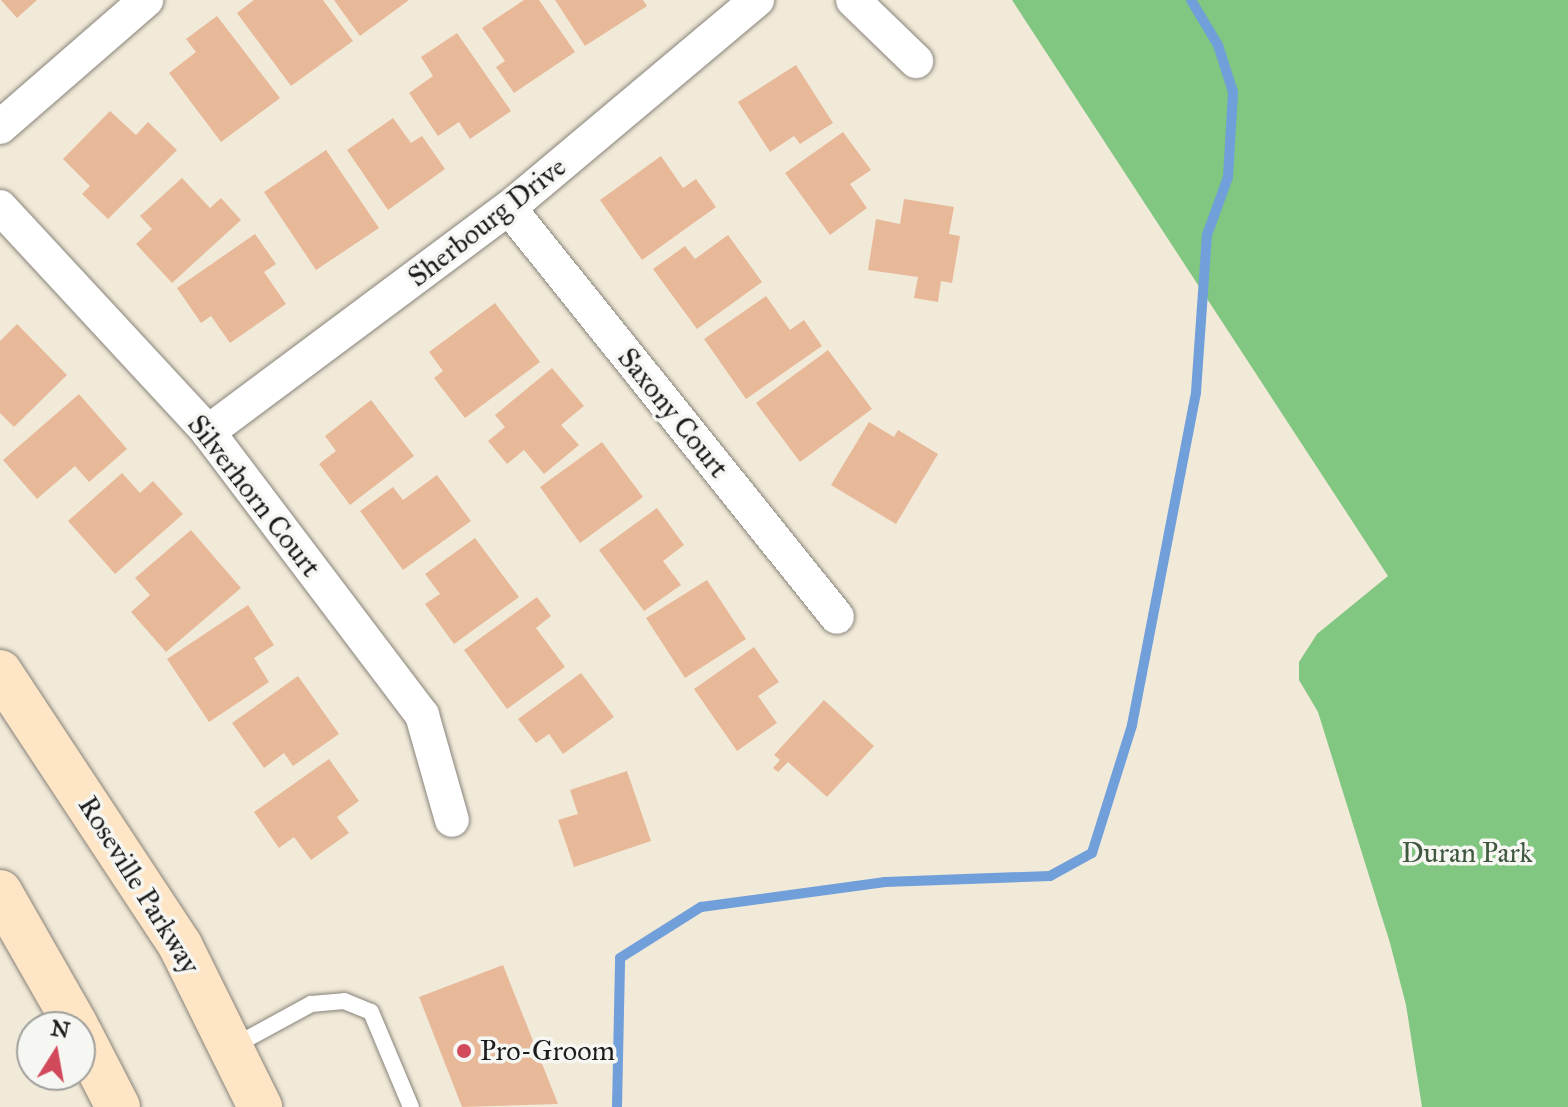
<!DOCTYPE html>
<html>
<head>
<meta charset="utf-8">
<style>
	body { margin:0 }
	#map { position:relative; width:1568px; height:1107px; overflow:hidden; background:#f2ead9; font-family:"IM FELL Great Primer",serif }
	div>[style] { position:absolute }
	.green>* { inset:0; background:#81c681 }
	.stream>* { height:10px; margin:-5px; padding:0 5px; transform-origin:5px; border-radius:5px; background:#719fda }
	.building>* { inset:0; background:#e7b999 }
	.roads { filter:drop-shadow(0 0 2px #87837a) drop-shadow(0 0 2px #87837a) }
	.service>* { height:16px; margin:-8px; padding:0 8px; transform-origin:8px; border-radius:8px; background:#fff }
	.minor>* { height:34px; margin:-17px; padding:0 17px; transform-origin:17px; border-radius:17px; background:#fff }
	.secondary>* { height:44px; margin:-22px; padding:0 22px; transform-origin:22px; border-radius:22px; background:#fee5c5 }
	.dots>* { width:22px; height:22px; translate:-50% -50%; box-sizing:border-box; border:4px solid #f6f6f2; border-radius:50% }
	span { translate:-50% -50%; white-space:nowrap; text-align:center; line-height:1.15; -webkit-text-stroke:7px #f6f6f2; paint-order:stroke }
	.street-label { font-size:28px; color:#1c1c1c }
	.park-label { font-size:28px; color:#3f583f }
	.poi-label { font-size:28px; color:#1c1c1c }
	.left { translate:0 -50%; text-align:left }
	.north { position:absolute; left:16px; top:1011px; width:80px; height:80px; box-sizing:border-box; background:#f6f6f2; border:2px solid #9f9f9c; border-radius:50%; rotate:11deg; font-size:22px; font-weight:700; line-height:32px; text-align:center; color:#1c1c1c }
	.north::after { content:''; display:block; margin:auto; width:28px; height:36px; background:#d1495b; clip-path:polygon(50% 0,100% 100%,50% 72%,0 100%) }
</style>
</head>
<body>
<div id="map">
	<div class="green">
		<div style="clip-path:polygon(1012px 0,1568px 0,1568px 1107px,1422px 1107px,1406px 1005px,1390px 943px,1318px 712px,1299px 680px,1299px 662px,1317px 634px,1388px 576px)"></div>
	</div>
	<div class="stream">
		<div style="left:617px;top:1107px;width:149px;rotate:-88.8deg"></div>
		<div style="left:620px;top:958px;width:96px;rotate:-32.2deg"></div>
		<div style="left:701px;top:907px;width:186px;rotate:-7.7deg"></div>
		<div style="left:885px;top:882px;width:165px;rotate:-2.1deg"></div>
		<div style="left:1050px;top:876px;width:48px;rotate:-28.7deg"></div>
		<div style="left:1092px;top:853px;width:134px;rotate:-72.6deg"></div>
		<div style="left:1132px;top:725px;width:339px;rotate:-79.1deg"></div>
		<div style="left:1196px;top:392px;width:157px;rotate:-86deg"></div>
		<div style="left:1207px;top:235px;width:62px;rotate:-70.1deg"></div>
		<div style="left:1228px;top:177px;width:85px;rotate:-86.6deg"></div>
		<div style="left:1233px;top:92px;width:49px;rotate:-107.7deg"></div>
		<div style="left:1218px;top:45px;width:52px;rotate:-121deg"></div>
	</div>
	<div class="building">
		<div style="clip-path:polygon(1px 0,37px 0,17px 18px)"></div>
		<div style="clip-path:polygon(254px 0,323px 0,353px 41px,291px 86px,237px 13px)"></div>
		<div style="clip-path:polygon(334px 0,409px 0,360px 36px)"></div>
		<div style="clip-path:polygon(524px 0,539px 0,575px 52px,514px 93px,496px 67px,505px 61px,482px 28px)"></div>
		<div style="clip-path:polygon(555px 0,643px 0,647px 6px,585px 46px)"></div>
		<div style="clip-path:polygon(217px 16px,280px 98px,221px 142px,169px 73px,196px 52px,186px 39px)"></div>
		<div style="clip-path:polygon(457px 33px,511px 111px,470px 139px,459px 122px,438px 136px,409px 93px,433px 76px,421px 57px)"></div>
		<div style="clip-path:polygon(796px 65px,833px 123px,800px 144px,794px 136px,770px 152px,738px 102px)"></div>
		<div style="clip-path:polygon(110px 111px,136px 135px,148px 122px,177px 150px,108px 219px,82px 194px,90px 186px,63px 159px)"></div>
		<div style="clip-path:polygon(393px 118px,411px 143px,422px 136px,445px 169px,388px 210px,347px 150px)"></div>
		<div style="clip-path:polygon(843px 132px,871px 170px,850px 184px,867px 208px,830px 235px,785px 173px)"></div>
		<div style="clip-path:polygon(326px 150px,379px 228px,316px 270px,264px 192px)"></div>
		<div style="clip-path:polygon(661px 156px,683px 188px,696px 179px,716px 207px,642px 260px,600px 200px)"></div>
		<div style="clip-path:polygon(182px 178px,210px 208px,221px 198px,241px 220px,172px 283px,136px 244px,152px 229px,140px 216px)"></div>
		<div style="clip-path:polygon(904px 199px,954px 207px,949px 234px,960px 236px,952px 283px,941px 281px,938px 302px,914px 298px,918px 277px,868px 270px,876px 219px,900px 224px)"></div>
		<div style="clip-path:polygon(255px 234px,276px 264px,264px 272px,286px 304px,230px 343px,211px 316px,201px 323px,177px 288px)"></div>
		<div style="clip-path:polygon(728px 235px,762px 282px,697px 329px,653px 269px,685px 246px,695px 259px)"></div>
		<div style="clip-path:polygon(766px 296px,790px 330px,804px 320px,822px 346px,746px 399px,704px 339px)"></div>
		<div style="clip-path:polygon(495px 303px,540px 362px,465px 418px,434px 378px,443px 371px,429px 352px)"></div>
		<div style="clip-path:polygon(17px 324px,67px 375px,14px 427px,0 413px,0 341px)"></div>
		<div style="clip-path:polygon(828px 350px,872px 409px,800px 462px,756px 403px)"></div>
		<div style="clip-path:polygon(552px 368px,584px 406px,561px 425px,579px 445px,544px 474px,524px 450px,507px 464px,488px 441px,505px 427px,495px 415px)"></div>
		<div style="clip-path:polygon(79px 394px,127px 449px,89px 482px,75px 466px,37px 499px,3px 460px)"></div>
		<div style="clip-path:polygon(371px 400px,414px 456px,350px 505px,319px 464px,336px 451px,325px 436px)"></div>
		<div style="clip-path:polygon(869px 422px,894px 437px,898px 430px,938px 454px,896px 524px,831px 485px)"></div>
		<div style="clip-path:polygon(602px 442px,643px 497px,580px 543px,540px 487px)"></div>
		<div style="clip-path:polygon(122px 473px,140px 493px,153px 481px,183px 514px,115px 574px,68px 521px)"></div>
		<div style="clip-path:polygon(437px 475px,471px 521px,403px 570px,360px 511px,393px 487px,403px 500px)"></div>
		<div style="clip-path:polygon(657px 508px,684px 545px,663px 561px,681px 585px,644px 611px,599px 550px)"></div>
		<div style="clip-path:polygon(191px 530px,241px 588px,166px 652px,131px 612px,150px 595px,135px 578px)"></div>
		<div style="clip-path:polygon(475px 538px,519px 597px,454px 644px,425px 604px,440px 594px,425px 574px)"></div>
		<div style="clip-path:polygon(707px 580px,746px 639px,685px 678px,646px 618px)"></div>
		<div style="clip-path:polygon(537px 597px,551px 616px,536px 628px,565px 667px,507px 709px,464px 650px)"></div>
		<div style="clip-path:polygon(248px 605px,274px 645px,254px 658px,269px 682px,209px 722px,167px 659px)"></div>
		<div style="clip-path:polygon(754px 647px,779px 682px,758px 696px,777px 723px,737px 751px,694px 689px)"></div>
		<div style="clip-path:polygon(581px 673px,614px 717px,563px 754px,549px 734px,536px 743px,518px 719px)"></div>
		<div style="clip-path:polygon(298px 676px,339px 734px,293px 766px,284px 753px,264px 768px,232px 723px)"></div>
		<div style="clip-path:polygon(824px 700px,874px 746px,827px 797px,788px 762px,778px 772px,773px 768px,780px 760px,774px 755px)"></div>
		<div style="clip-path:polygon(329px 759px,359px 801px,337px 817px,349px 833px,311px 860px,294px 837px,279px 848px,254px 812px)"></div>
		<div style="clip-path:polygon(627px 771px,651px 841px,574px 867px,558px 820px,578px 814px,570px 790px)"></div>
		<div style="clip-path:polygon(503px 965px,558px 1104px,462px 1107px,419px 997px)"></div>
	</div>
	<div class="roads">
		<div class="service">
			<div style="left:234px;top:1046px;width:88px;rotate:-28.6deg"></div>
			<div style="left:311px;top:1004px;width:33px;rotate:-5deg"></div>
			<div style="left:344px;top:1001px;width:29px;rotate:22deg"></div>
			<div style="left:371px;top:1012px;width:103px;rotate:67.2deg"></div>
		</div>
		<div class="minor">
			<div style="left:853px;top:0;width:88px;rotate:44.1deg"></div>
			<div style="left:0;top:127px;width:194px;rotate:-41deg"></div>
			<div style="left:0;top:207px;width:306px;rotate:47.2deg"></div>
			<div style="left:208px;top:432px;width:355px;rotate:52.9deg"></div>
			<div style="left:422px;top:715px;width:109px;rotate:74.1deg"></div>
			<div style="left:509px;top:208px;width:524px;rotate:51.27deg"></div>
			<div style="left:208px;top:432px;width:375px;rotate:-36.7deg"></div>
			<div style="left:509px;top:208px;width:324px;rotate:-40deg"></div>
		</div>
		<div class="secondary">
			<div style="left:0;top:672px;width:327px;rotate:56.6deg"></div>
			<div style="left:180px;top:945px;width:181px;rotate:63.7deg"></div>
			<div style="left:0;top:892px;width:155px;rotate:60.3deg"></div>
			<div style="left:80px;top:1033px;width:83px;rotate:62.8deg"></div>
		</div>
	</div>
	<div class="dots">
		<div style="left:464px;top:1051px;background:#d1495b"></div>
	</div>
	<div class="street-label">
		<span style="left:487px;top:222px;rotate:-38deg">Sherbourg Drive</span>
		<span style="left:673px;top:413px;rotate:51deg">Saxony Court</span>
		<span style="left:254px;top:496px;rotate:52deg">Silverhorn Court</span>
		<span style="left:139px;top:885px;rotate:58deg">Roseville Parkway</span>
	</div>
	<div class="park-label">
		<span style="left:1467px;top:853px">Duran Park</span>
	</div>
	<div class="poi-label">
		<span class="left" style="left:480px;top:1051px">Pro-Groom</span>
	</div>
	<div class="north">N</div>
</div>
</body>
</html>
